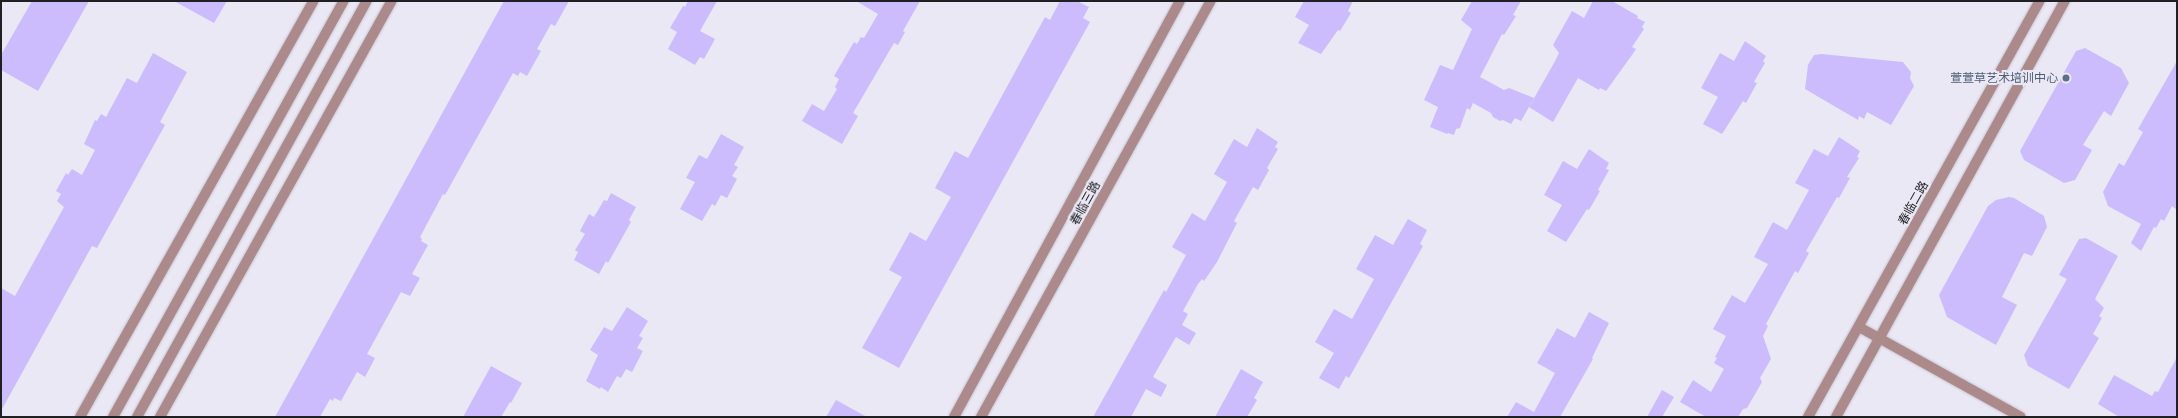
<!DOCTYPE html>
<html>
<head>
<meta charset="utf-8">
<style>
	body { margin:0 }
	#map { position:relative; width:2178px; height:418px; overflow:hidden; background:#eae8f4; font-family:Cabin,"Noto Sans SC",sans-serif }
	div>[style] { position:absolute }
	.building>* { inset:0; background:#ccbcfe }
	.roads { filter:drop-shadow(0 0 1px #c6c4cf) drop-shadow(0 0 1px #c6c4cf) }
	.minor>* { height:10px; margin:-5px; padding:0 5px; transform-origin:5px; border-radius:5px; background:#ac8a8c }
	.dots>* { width:11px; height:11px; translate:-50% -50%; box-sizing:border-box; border:2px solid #eae8f4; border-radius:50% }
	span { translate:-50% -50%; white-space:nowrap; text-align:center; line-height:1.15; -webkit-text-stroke:4px #eae8f4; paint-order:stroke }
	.service-label { font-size:12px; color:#4e5e75 }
	.right { translate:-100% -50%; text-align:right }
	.street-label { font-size:12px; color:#201f24 }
	.frame { position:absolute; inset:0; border:2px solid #201f24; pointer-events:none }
</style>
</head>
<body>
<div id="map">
	<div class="building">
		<div style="clip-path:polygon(32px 1px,89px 1px,38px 91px,1px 70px,1px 55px)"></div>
		<div style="clip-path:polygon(174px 1px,227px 1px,214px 23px)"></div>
		<div style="clip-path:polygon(504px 1px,569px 1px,555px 26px,551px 24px,537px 49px,541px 51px,527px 76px,520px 72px,518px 76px,513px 73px,445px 195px,443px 194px,420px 237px,422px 239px,421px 241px,428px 245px,412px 274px,420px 278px,410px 296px,401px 292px,367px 354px,375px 358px,365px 377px,357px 372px,341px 401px,334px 398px,333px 401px,330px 399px,320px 417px,275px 417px)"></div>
		<div style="clip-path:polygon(688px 1px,717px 1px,700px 31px,715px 39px,704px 59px,700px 57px,695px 65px,668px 49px,677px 32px,670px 28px,683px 6px,685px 7px)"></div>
		<div style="clip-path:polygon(856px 1px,920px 1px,903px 31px,905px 32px,898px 45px,894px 43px,853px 113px,858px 116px,842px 144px,802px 121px,812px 104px,824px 111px,837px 89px,835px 87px,839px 79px,834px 76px,854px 42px,857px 44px,861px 37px,864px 38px,878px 14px)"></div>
		<div style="clip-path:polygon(1060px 1px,1077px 1px,1089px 7px,1083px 18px,1090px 22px,899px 368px,862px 348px,902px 277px,889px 270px,910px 232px,926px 241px,951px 197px,935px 188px,955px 151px,968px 158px,1045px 17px,1050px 20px)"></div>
		<div style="clip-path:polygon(1304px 1px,1353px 1px,1348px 11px,1351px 13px,1340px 31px,1338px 30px,1321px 54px,1298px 43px,1309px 25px,1295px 17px)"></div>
		<div style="clip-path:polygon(1472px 1px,1521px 1px,1513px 15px,1516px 16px,1504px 35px,1502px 34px,1480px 77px,1504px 90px,1509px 88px,1534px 98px,1521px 121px,1515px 118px,1511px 124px,1503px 120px,1500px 121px,1493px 117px,1491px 113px,1473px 103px,1470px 110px,1467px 108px,1460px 128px,1456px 129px,1454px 135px,1448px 133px,1447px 134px,1430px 127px,1438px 107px,1424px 100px,1440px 65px,1453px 70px,1472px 29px,1461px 20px)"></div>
		<div style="clip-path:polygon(1593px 1px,1612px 1px,1638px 16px,1637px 18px,1645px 22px,1642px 27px,1644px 29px,1632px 47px,1636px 49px,1632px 55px,1606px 91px,1600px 88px,1599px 90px,1578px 78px,1553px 122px,1529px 107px,1554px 63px,1559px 53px,1553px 45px,1572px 11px,1584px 18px)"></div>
		<div style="clip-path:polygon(1745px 41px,1766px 56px,1763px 61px,1765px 63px,1754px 82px,1757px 83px,1746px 103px,1743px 101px,1722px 134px,1703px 124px,1718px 97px,1701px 88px,1720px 53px,1734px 61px)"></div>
		<div style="clip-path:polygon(2085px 48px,2121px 68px,2129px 83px,2111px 116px,2104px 111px,2083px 145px,2092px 150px,2075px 180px,2064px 183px,2024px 160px,2020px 151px,2076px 51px)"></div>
		<div style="clip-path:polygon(153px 53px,187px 72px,160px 122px,165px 125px,97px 248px,92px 246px,1px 411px,1px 288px,15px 296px,64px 207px,57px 201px,61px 194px,56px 191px,66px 173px,68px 175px,72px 169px,82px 175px,95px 150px,84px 144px,95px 120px,97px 121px,101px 114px,106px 117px,127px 78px,137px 83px)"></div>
		<div style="clip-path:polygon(1821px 54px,1903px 62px,1911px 72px,1910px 78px,1914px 86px,1891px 125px,1867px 112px,1864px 119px,1859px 116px,1858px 120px,1805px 89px,1808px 65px,1814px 55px)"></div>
		<div style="clip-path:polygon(2177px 61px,2177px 210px,2172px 206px,2164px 221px,2161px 219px,2156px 228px,2154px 227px,2141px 251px,2131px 243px,2141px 224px,2108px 206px,2103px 192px,2119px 163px,2124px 166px,2143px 132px,2138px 129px)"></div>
		<div style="clip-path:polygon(1257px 128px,1278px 142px,1275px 147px,1278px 149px,1267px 168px,1269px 170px,1258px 190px,1253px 187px,1234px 221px,1237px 223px,1217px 262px,1204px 281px,1202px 279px,1198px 284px,1183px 311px,1188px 314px,1182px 325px,1196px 333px,1189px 345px,1176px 337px,1165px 356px,1153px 377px,1167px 385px,1161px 397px,1146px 389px,1131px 417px,1093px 417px,1164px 290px,1166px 292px,1186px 255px,1172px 247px,1192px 213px,1205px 221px,1227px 182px,1214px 174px,1234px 139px,1247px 147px)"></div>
		<div style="clip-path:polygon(721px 134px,744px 147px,734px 165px,738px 167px,732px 176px,737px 179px,727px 198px,721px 195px,715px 206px,712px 204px,702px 221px,680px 209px,695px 182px,686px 178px,699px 155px,707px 159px)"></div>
		<div style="clip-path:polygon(1839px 137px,1860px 151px,1857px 157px,1859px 158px,1847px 177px,1850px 178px,1839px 198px,1837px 197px,1806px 251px,1809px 253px,1798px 273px,1795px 271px,1766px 324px,1768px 326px,1763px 336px,1771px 359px,1760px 378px,1762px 382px,1747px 408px,1743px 409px,1738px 417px,1706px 417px,1680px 402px,1693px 380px,1711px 392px,1724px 369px,1714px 363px,1717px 358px,1715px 357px,1726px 336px,1713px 329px,1732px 295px,1745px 303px,1768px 264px,1754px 257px,1773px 222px,1787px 230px,1809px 190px,1795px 183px,1814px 149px,1828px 156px)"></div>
		<div style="clip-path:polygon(1589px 149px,1609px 163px,1606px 169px,1609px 170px,1598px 190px,1600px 191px,1589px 210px,1587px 209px,1566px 242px,1547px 231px,1562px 205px,1544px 195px,1563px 161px,1577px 169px)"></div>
		<div style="clip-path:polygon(611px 193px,636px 207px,629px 220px,631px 222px,608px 263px,606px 261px,599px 274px,574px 260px,578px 252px,575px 250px,585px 234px,580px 231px,589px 214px,594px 217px,604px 200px,607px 201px)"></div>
		<div style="clip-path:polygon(2009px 197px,2014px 198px,2044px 216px,2047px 227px,2032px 256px,2024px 253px,2002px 297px,2017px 305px,1996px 345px,1947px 317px,1939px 295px,1988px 206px,1996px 200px)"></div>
		<div style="clip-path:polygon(1408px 219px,1427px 230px,1420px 244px,1423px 246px,1349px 378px,1346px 376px,1339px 389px,1319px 378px,1334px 353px,1315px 342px,1334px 309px,1352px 319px,1374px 279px,1356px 269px,1375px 235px,1393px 245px)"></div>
		<div style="clip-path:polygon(2086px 238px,2118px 256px,2095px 299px,2104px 308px,2099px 316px,2102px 318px,2093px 334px,2099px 338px,2069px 389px,2028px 366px,2024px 355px,2067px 279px,2059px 275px,2079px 239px)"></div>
		<div style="clip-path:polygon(627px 307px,648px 321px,639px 336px,643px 338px,637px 348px,643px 351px,632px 372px,626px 369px,621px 378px,617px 376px,608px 392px,601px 387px,600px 389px,586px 381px,598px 355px,590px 350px,604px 327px,612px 331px)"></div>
		<div style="clip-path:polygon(1589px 312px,1609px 323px,1592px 358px,1593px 359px,1560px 417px,1507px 417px,1516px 402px,1534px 412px,1555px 373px,1537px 363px,1552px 337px,1557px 328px,1575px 338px)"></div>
		<div style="clip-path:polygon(2177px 357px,2177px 417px,2119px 417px,2098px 404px,2114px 375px,2152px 396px,2155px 391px,2158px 392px)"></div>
		<div style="clip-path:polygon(491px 366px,522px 383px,511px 403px,510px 402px,501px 417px,463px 417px)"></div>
		<div style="clip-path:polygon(1241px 369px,1263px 382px,1254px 398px,1257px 400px,1247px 417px,1215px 417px)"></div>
		<div style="clip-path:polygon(1662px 390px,1674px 397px,1662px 417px,1647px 417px)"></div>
		<div style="clip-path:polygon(836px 400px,867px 417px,826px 417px)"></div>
	</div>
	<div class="roads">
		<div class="minor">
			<div style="left:1859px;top:327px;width:185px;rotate:29.1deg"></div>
			<div style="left:80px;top:417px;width:477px;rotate:-60.7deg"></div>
			<div style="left:113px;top:417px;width:476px;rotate:-61deg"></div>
			<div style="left:137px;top:417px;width:475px;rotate:-61.1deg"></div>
			<div style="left:160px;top:417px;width:476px;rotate:-60.9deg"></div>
			<div style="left:954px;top:417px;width:473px;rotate:-61.5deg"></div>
			<div style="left:981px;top:417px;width:475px;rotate:-61.1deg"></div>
			<div style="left:1808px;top:417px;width:476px;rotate:-60.9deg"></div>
			<div style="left:1836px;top:417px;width:475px;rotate:-61.2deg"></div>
		</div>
	</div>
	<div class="dots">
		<div style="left:2066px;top:78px;background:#5c6f8a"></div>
	</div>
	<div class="service-label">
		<span class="right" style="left:2058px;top:78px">萱萱草艺术培训中心</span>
	</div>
	<div class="street-label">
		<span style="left:1085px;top:203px;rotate:-61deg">春临三路</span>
		<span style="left:1913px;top:203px;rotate:-61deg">春临二路</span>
	</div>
	<div class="frame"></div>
</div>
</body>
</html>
